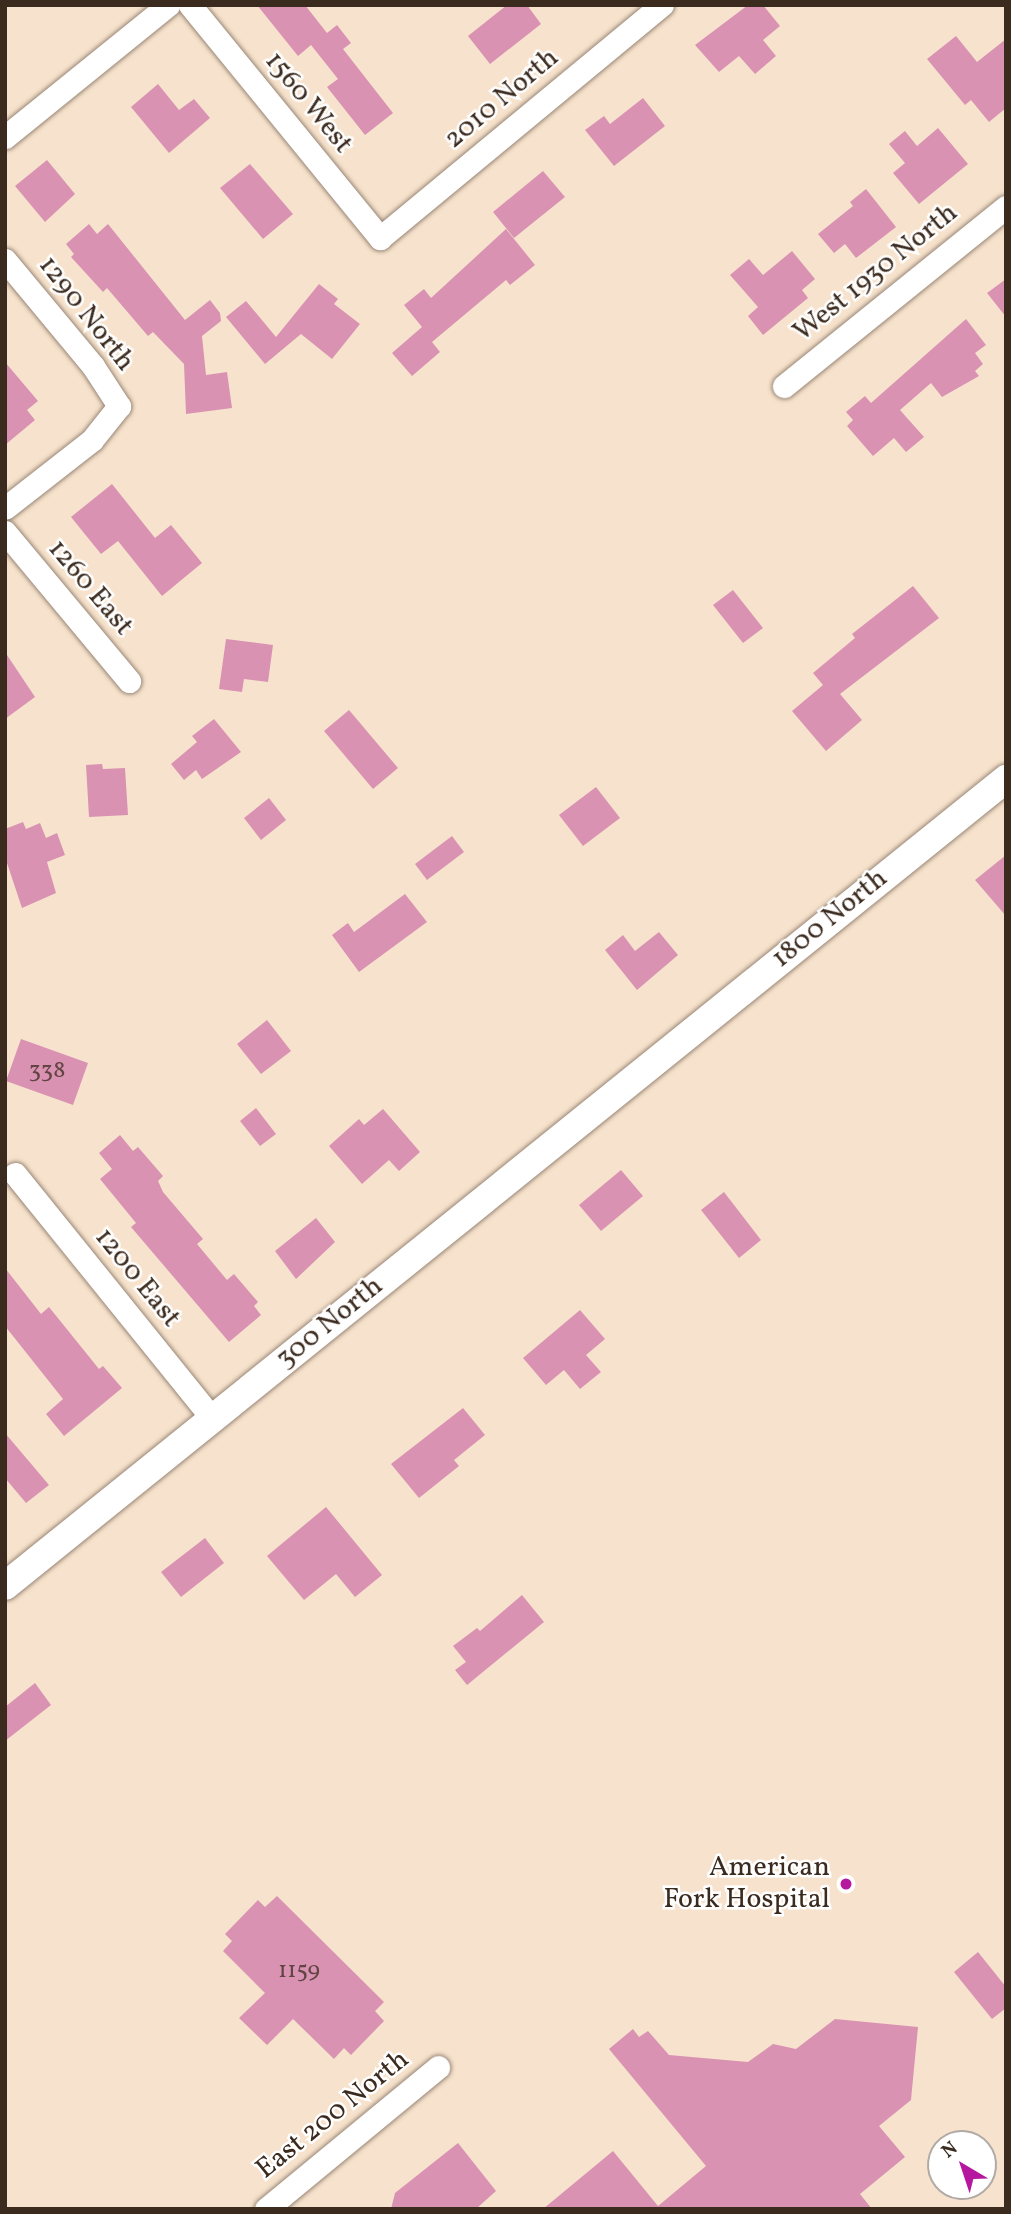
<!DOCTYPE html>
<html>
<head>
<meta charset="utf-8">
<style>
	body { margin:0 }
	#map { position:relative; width:1011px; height:2214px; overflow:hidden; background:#f7e3cd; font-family:Vollkorn,serif }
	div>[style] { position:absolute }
	.building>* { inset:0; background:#d992b2 }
	.roads { filter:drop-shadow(0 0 2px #998676) drop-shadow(0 0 2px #998676) }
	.minor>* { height:23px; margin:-11.5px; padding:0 11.5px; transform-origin:11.5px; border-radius:11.5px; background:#fff }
	.tertiary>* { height:28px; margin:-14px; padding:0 14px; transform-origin:14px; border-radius:14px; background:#fff }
	.dots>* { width:19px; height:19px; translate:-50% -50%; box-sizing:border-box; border:4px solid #fff; border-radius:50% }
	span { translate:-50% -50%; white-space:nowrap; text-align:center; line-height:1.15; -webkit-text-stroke:5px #fff; paint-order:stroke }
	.number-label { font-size:24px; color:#624443 }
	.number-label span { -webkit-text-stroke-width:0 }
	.street-label { font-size:28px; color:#3b2a1e }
	.poi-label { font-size:28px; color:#3b2a1e }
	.right { translate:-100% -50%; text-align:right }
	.frame { position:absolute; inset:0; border:7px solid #3b2a1e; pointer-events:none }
	.north { position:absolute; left:927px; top:2130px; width:70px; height:70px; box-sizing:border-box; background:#fff; border:2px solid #b1aaa5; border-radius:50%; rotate:321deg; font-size:19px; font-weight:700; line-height:28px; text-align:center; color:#3b2a1e }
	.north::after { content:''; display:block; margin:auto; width:24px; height:32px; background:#b5179e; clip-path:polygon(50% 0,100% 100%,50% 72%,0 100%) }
</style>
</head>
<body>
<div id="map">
	<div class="building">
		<div style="clip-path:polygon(257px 5px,305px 5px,327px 33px,337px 25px,351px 43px,343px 49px,393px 113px,365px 135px,327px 87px,338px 79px,311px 45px,298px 56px)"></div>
		<div style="clip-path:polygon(507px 5px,527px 5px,541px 24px,490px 64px,468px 36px)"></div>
		<div style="clip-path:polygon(748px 5px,763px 5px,780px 26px,763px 40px,776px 56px,755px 74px,739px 56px,719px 72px,695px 45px)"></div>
		<div style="clip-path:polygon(956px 36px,977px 62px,1006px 39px,1006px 108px,989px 122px,971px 100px,965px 105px,927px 59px)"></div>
		<div style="clip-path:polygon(158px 84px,179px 110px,194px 99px,210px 118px,169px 153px,131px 107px)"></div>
		<div style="clip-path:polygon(643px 98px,665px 126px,614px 166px,585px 130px,604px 116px,610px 124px)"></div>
		<div style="clip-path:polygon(938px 128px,968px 164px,919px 204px,893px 173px,905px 163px,889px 144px,905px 131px,917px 146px)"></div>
		<div style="clip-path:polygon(47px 160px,75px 194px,45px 222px,15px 186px)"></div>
		<div style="clip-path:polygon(250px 164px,293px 214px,263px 239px,220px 188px)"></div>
		<div style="clip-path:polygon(543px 171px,565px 197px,514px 238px,493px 212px)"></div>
		<div style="clip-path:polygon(866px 189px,896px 227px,856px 258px,845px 244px,834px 253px,818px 234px,853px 206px,850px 202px)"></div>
		<div style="clip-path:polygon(89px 224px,97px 234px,108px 224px,185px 320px,210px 300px,220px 313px,221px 321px,202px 336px,206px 375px,227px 372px,232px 408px,186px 414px,184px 364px,153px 332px,148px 336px,107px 288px,103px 292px,71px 257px,74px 254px,66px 244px)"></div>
		<div style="clip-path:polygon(506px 229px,535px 265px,510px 285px,506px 280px,432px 342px,440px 352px,412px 376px,392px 353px,422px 327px,404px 305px,424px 289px,431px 298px)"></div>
		<div style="clip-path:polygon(792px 251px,815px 279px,802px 290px,808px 298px,763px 335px,748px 316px,758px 307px,730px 275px,749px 259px,763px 275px)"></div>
		<div style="clip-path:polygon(1006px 279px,1006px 317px,987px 293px)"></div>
		<div style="clip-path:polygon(319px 284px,338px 299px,334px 304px,360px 324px,332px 359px,301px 334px,265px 364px,226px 317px,246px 301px,276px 337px)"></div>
		<div style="clip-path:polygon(966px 319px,986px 345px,975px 353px,983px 364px,975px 371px,979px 376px,942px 397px,931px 383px,900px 410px,924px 437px,906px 452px,894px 438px,873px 456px,847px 426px,853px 420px,846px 412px,865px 396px,871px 403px)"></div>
		<div style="clip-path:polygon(5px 362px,38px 401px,27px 410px,35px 420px,5px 445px)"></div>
		<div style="clip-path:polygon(112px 484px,155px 538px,171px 525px,202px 563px,162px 596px,118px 541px,101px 554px,71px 517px)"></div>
		<div style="clip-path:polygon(913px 586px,939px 618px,840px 694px,862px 720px,826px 751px,792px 711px,823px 685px,813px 673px,855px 638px,852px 634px)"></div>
		<div style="clip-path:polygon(733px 590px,763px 628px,743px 643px,713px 605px)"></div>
		<div style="clip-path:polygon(226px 639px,273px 645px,268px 682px,244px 679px,242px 692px,219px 689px)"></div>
		<div style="clip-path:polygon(5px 652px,35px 697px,5px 719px)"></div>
		<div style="clip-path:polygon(349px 710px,398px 768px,373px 789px,324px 731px)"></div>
		<div style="clip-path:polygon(214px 719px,241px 752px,202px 779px,196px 770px,184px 780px,171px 764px,197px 742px,192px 736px)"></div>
		<div style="clip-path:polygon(102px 764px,103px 769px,125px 768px,128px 815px,89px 817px,86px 765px)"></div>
		<div style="clip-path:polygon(596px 787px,620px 818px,583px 846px,559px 815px)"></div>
		<div style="clip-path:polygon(269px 798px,286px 820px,261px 840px,244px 818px)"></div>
		<div style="clip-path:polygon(23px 822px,26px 829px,40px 823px,46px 838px,57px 833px,65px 855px,47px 862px,56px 893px,22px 908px,5px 857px,5px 829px)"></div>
		<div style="clip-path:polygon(452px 836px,464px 852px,427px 880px,415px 864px)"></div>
		<div style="clip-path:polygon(1006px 855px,1006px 916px,975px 880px)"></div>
		<div style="clip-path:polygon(405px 894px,427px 922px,359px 972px,332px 935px,348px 923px,354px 932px)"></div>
		<div style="clip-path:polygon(659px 932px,678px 955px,637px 990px,605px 950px,623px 935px,635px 951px)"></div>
		<div style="clip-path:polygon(267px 1020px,291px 1051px,261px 1074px,237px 1044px)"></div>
		<div style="clip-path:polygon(21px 1039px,88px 1063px,73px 1105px,6px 1081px)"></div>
		<div style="clip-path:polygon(256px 1108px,276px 1134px,260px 1146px,240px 1121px)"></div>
		<div style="clip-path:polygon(383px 1109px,420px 1152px,399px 1171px,389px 1160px,362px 1184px,329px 1146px,359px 1119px,364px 1125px)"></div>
		<div style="clip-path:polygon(120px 1135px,133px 1151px,138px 1147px,163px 1176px,158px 1181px,163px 1192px,203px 1239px,197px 1244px,227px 1280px,234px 1274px,258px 1302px,254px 1306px,261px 1315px,229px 1342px,131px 1227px,136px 1223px,100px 1179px,112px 1169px,99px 1153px)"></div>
		<div style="clip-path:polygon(621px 1170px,643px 1196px,601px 1231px,579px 1205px)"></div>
		<div style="clip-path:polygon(724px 1192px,761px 1240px,739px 1258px,701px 1210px)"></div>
		<div style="clip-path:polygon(316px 1218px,335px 1242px,296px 1279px,275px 1251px)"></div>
		<div style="clip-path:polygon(5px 1268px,41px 1314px,49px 1307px,99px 1369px,103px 1366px,122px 1388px,64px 1436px,46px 1414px,63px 1399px,5px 1326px)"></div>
		<div style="clip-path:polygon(580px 1310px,605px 1339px,586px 1355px,601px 1372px,580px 1389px,564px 1370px,546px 1385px,523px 1358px)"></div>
		<div style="clip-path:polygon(463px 1408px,485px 1435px,454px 1460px,459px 1466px,419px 1498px,391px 1464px)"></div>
		<div style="clip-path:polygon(5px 1433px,49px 1485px,26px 1503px,5px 1478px)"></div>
		<div style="clip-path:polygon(326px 1507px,382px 1575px,355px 1597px,336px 1574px,304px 1600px,267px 1556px)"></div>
		<div style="clip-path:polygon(205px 1538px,224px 1563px,181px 1597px,161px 1572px)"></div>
		<div style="clip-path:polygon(522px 1595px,544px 1622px,467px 1685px,455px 1670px,466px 1662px,453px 1646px,477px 1628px,480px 1631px)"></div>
		<div style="clip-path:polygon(35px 1683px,51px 1705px,5px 1741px,5px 1707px)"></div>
		<div style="clip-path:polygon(277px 1896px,384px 2002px,375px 2011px,384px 2021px,351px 2055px,344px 2048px,334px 2059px,293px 2019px,267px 2045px,239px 2018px,265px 1993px,223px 1951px,232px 1941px,225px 1934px,258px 1900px,265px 1907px)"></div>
		<div style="clip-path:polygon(978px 1952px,1006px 1987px,1006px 2008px,992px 2019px,954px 1972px)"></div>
		<div style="clip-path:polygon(835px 2019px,918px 2027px,911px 2100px,879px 2126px,905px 2157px,860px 2194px,872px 2209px,543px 2209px,613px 2151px,658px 2206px,706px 2166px,609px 2049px,633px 2029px,639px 2037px,648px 2031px,669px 2055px,748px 2062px,773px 2044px,796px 2049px)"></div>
		<div style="clip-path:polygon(458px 2143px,496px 2191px,476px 2209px,391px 2209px,395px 2193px)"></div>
	</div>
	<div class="roads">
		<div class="minor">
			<div style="left:190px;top:5px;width:301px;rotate:50.8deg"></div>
			<div style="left:380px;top:238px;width:366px;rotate:-39.6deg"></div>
			<div style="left:5px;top:137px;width:210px;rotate:-39deg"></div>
			<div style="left:5px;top:260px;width:138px;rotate:50.3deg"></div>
			<div style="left:93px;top:366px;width:48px;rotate:57deg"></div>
			<div style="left:119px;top:406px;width:43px;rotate:128.5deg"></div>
			<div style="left:92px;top:440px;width:110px;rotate:142deg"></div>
			<div style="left:784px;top:386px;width:285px;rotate:-38.9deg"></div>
			<div style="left:5px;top:532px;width:194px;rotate:50.2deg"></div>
			<div style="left:15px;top:1174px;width:314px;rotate:51.1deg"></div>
			<div style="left:266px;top:2209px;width:223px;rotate:-39.5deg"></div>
		</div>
		<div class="tertiary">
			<div style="left:5px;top:1586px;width:1286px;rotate:-38.88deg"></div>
		</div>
	</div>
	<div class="dots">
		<div style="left:846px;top:1884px;background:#b5179e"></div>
	</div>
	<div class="number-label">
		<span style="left:47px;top:1072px">338</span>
		<span style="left:299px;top:1972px">1159</span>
	</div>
	<div class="street-label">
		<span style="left:502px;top:99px;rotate:-40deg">2010 North</span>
		<span style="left:308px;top:103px;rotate:51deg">1560 West</span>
		<span style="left:876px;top:273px;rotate:-39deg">West 1930 North</span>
		<span style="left:86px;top:314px;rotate:52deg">1290 North</span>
		<span style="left:90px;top:588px;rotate:50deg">1260 East</span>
		<span style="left:830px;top:919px;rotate:-39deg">1800 North</span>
		<span style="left:137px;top:1278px;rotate:51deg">1200 East</span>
		<span style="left:330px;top:1323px;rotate:-39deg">300 North</span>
		<span style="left:333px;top:2115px;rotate:-39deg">East 200 North</span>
	</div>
	<div class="poi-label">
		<span class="right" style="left:830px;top:1884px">American<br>Fork Hospital</span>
	</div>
	<div class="frame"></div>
	<div class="north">N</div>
</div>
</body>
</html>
